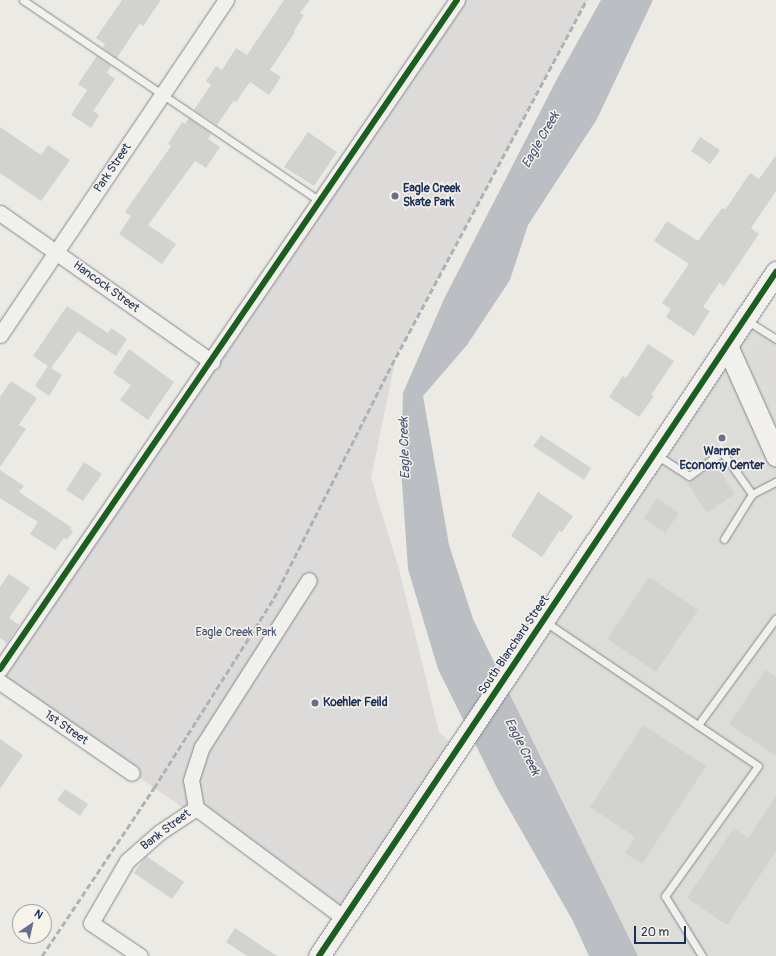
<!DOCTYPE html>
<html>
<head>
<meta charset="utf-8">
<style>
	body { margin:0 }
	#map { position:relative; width:776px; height:956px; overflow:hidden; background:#ebeae5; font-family:Pangolin,sans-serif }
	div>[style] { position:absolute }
	.built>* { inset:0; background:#dcdcd9 }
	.green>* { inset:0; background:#dcdbd9 }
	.water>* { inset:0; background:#bbbec3 }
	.building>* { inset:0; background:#d2d2d0 }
	.roads { filter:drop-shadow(0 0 1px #85888f) drop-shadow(0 0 1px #85888f) }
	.lane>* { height:7px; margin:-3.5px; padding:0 3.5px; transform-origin:3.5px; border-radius:3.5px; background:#f1f0ec }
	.street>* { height:15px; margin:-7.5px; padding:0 7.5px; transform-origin:7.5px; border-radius:7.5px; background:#f1f0ec }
	.secondary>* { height:21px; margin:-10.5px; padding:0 10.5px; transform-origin:10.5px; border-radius:10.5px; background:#f1f0ec }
	.rail>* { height:3px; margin-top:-1.5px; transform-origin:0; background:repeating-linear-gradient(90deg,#b0b1b4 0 6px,transparent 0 9px) }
	.cycleway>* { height:6px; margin:-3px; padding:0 3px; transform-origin:3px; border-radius:3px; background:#1b5e20 }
	.dots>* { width:11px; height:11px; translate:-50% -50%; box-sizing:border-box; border:2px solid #f7f3e8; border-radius:50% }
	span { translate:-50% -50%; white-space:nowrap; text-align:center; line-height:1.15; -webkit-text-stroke:3px #f7f3e8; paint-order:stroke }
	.street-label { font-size:12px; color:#1b2f5e }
	.poi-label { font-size:12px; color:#1b2f5e; font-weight:700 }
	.left { translate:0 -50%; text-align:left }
	.park-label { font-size:12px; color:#3f4f75 }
	.water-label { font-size:13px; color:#455478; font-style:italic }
	.north { position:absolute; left:12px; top:904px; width:40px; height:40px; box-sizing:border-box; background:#f7f3e8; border:1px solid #9fa5b1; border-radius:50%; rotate:34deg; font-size:11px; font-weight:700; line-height:16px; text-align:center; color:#1b2f5e }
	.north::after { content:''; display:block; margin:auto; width:14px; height:18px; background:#64708d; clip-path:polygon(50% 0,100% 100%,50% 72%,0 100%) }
	.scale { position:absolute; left:634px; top:926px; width:52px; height:18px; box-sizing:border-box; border:2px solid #1b2f5e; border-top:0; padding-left:5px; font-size:12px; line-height:14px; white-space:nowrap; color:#1b2f5e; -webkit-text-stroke:3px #f7f3e8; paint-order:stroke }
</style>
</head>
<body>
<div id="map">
	<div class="built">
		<div style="clip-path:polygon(745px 319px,776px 339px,776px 956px,638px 956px,507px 690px)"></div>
	</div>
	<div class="green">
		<div style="clip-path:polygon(457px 0,587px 0,396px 357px,371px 478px,399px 569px,439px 732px,458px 748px,344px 918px,0 682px,0 669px)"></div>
		<div style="clip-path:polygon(759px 337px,776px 350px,776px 404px,758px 367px,755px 355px)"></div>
	</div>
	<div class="water">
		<div style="clip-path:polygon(601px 0,653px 0,597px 119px,528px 225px,510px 280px,467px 345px,423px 396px,449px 545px,473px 619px,638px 956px,589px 956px,573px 921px,497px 788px,438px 669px,408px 569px,401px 467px,403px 393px,444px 299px,558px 77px)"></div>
	</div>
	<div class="building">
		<div style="clip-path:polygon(122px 0,161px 0,143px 26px,140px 23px,117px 58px,103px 48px,105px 44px,96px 38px)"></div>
		<div style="clip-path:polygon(284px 0,310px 0,300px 13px,304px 15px,294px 31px,295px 32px,270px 70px,281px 77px,269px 95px,250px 82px,236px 102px,234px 100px,217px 125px,194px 110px,211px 85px,206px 81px,216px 66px,222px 70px,236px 48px,247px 55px)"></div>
		<div style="clip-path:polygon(97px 56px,111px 66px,107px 73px,115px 79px,93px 111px,99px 115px,91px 128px,71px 115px,87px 90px,78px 84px)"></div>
		<div style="clip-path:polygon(189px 118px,211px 134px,208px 139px,220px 147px,206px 168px,195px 161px,148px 225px,176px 244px,162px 264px,119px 234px,131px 216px,125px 212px,171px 146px,168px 144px,182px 122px,185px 124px)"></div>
		<div style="clip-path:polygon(0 127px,41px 155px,48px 145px,70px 160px,41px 201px,0 173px)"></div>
		<div style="clip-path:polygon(308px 132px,337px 152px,314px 186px,284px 167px)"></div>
		<div style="clip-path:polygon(700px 137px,720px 150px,710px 164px,691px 151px)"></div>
		<div style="clip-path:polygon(776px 155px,776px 191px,751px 228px,759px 234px,724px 286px,719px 283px,703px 307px,710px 311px,694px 336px,666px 317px,671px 309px,662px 303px,689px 264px,654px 241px,667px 221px,698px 241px,722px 208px,725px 210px,750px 173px,759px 179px)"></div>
		<div style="clip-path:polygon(67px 306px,108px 333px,111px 328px,127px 339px,116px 356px,78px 331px,51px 368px,62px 375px,49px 396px,35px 386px,48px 366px,33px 356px)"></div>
		<div style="clip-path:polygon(648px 344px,674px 361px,651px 395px,654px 396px,639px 417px,609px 397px,623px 376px,626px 378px)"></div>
		<div style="clip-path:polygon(129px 349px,174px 382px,148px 420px,120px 400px,131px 385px,113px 373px)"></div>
		<div style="clip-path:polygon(11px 381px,37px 398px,19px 425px,26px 429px,0 467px,0 397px)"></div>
		<div style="clip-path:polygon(541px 435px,591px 468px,584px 480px,533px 446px)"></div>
		<div style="clip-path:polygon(84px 462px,102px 474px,83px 501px,66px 490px)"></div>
		<div style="clip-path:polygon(716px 465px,735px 494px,707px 513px,687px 483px)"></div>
		<div style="clip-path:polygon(0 470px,24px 486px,19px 492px,71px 527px,70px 529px,73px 531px,67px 540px,64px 538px,55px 550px,30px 534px,38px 522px,0 498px)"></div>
		<div style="clip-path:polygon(538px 492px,573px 516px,562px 532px,559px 531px,542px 557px,511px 536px)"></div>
		<div style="clip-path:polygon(657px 498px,679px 513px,665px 533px,644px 518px)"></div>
		<div style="clip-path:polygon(9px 574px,30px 588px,9px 618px,19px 625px,7px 643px,0 638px,0 587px)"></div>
		<div style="clip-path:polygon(649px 577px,698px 610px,656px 672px,607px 639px)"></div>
		<div style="clip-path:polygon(765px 670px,776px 677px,776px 756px,729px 724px)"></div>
		<div style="clip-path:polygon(643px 725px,706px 766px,642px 864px,625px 853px,635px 837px,590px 807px)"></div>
		<div style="clip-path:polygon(0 739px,23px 755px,0 789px)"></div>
		<div style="clip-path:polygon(65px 789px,88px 804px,80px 816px,57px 800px)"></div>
		<div style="clip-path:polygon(776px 796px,776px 851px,727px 925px,687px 898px,734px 828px,748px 838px)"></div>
		<div style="clip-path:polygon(146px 856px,184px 882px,172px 899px,134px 873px)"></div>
		<div style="clip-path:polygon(235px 928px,277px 956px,247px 956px,226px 942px)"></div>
	</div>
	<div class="roads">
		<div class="lane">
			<div style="left:23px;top:0;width:360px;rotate:34.1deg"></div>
			<div style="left:746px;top:320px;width:36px;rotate:32deg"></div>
			<div style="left:655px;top:454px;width:40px;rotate:32.9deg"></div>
			<div style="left:689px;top:476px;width:41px;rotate:-36deg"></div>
			<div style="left:722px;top:452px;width:52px;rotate:54.5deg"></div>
			<div style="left:752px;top:494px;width:53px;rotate:121.9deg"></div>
			<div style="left:752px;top:494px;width:27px;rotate:-27deg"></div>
			<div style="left:544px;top:621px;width:258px;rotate:34.1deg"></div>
			<div style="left:758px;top:766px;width:160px;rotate:125.6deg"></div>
			<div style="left:665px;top:896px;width:70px;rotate:58.3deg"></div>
			<div style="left:698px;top:725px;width:132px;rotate:-53.9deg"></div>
		</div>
		<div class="street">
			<div style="left:0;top:213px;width:259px;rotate:35.1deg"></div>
			<div style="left:0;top:335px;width:404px;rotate:-56deg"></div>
			<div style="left:0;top:669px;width:810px;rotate:-55.66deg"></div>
			<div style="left:0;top:682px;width:160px;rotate:34.6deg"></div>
			<div style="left:196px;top:808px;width:184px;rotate:36.6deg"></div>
			<div style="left:140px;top:956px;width:59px;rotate:-146deg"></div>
			<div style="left:91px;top:923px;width:72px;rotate:-59.9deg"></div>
			<div style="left:127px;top:861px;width:44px;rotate:-41.3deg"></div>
			<div style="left:160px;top:832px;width:43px;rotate:-33.7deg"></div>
			<div style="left:196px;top:808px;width:28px;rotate:-100deg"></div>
			<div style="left:191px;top:780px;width:35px;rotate:-72deg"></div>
			<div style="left:202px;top:747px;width:198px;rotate:-57.4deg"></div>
		</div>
		<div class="secondary">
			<div style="left:727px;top:346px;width:120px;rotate:65.8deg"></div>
			<div style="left:319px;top:956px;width:823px;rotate:-56.25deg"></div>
		</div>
	</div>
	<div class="rail">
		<div style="left:42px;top:956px;width:202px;rotate:-56.3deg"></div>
		<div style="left:154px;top:788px;width:225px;rotate:-57.7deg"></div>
		<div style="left:274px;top:598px;width:270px;rotate:-63.2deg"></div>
		<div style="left:396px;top:357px;width:405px;rotate:-61.9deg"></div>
	</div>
	<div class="cycleway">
		<div style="left:0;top:669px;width:810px;rotate:-55.66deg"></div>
		<div style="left:319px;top:956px;width:823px;rotate:-56.25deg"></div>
	</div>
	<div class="dots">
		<div style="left:395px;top:196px;background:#64708d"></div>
		<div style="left:722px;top:438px;background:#64708d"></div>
		<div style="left:315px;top:703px;background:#64708d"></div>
	</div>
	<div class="street-label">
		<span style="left:113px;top:168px;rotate:-56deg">Park Street</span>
		<span style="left:106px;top:287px;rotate:36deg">Hancock Street</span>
		<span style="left:514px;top:645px;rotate:-56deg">South Blanchard Street</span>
		<span style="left:66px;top:728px;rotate:35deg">1st Street</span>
		<span style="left:166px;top:830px;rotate:-37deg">Bank Street</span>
	</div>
	<div class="poi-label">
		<span class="left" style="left:403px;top:196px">Eagle Creek<br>Skate Park</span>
		<span style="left:722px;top:459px">Warner<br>Economy Center</span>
		<span class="left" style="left:323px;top:703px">Koehler Feild</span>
	</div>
	<div class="park-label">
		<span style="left:236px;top:633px">Eagle Creek Park</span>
	</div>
	<div class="water-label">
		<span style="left:541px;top:140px;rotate:-60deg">Eagle Creek</span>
		<span style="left:405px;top:448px;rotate:-92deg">Eagle Creek</span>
		<span style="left:522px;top:747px;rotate:63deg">Eagle Creek</span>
	</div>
	<div class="north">N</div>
	<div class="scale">20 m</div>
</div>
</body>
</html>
